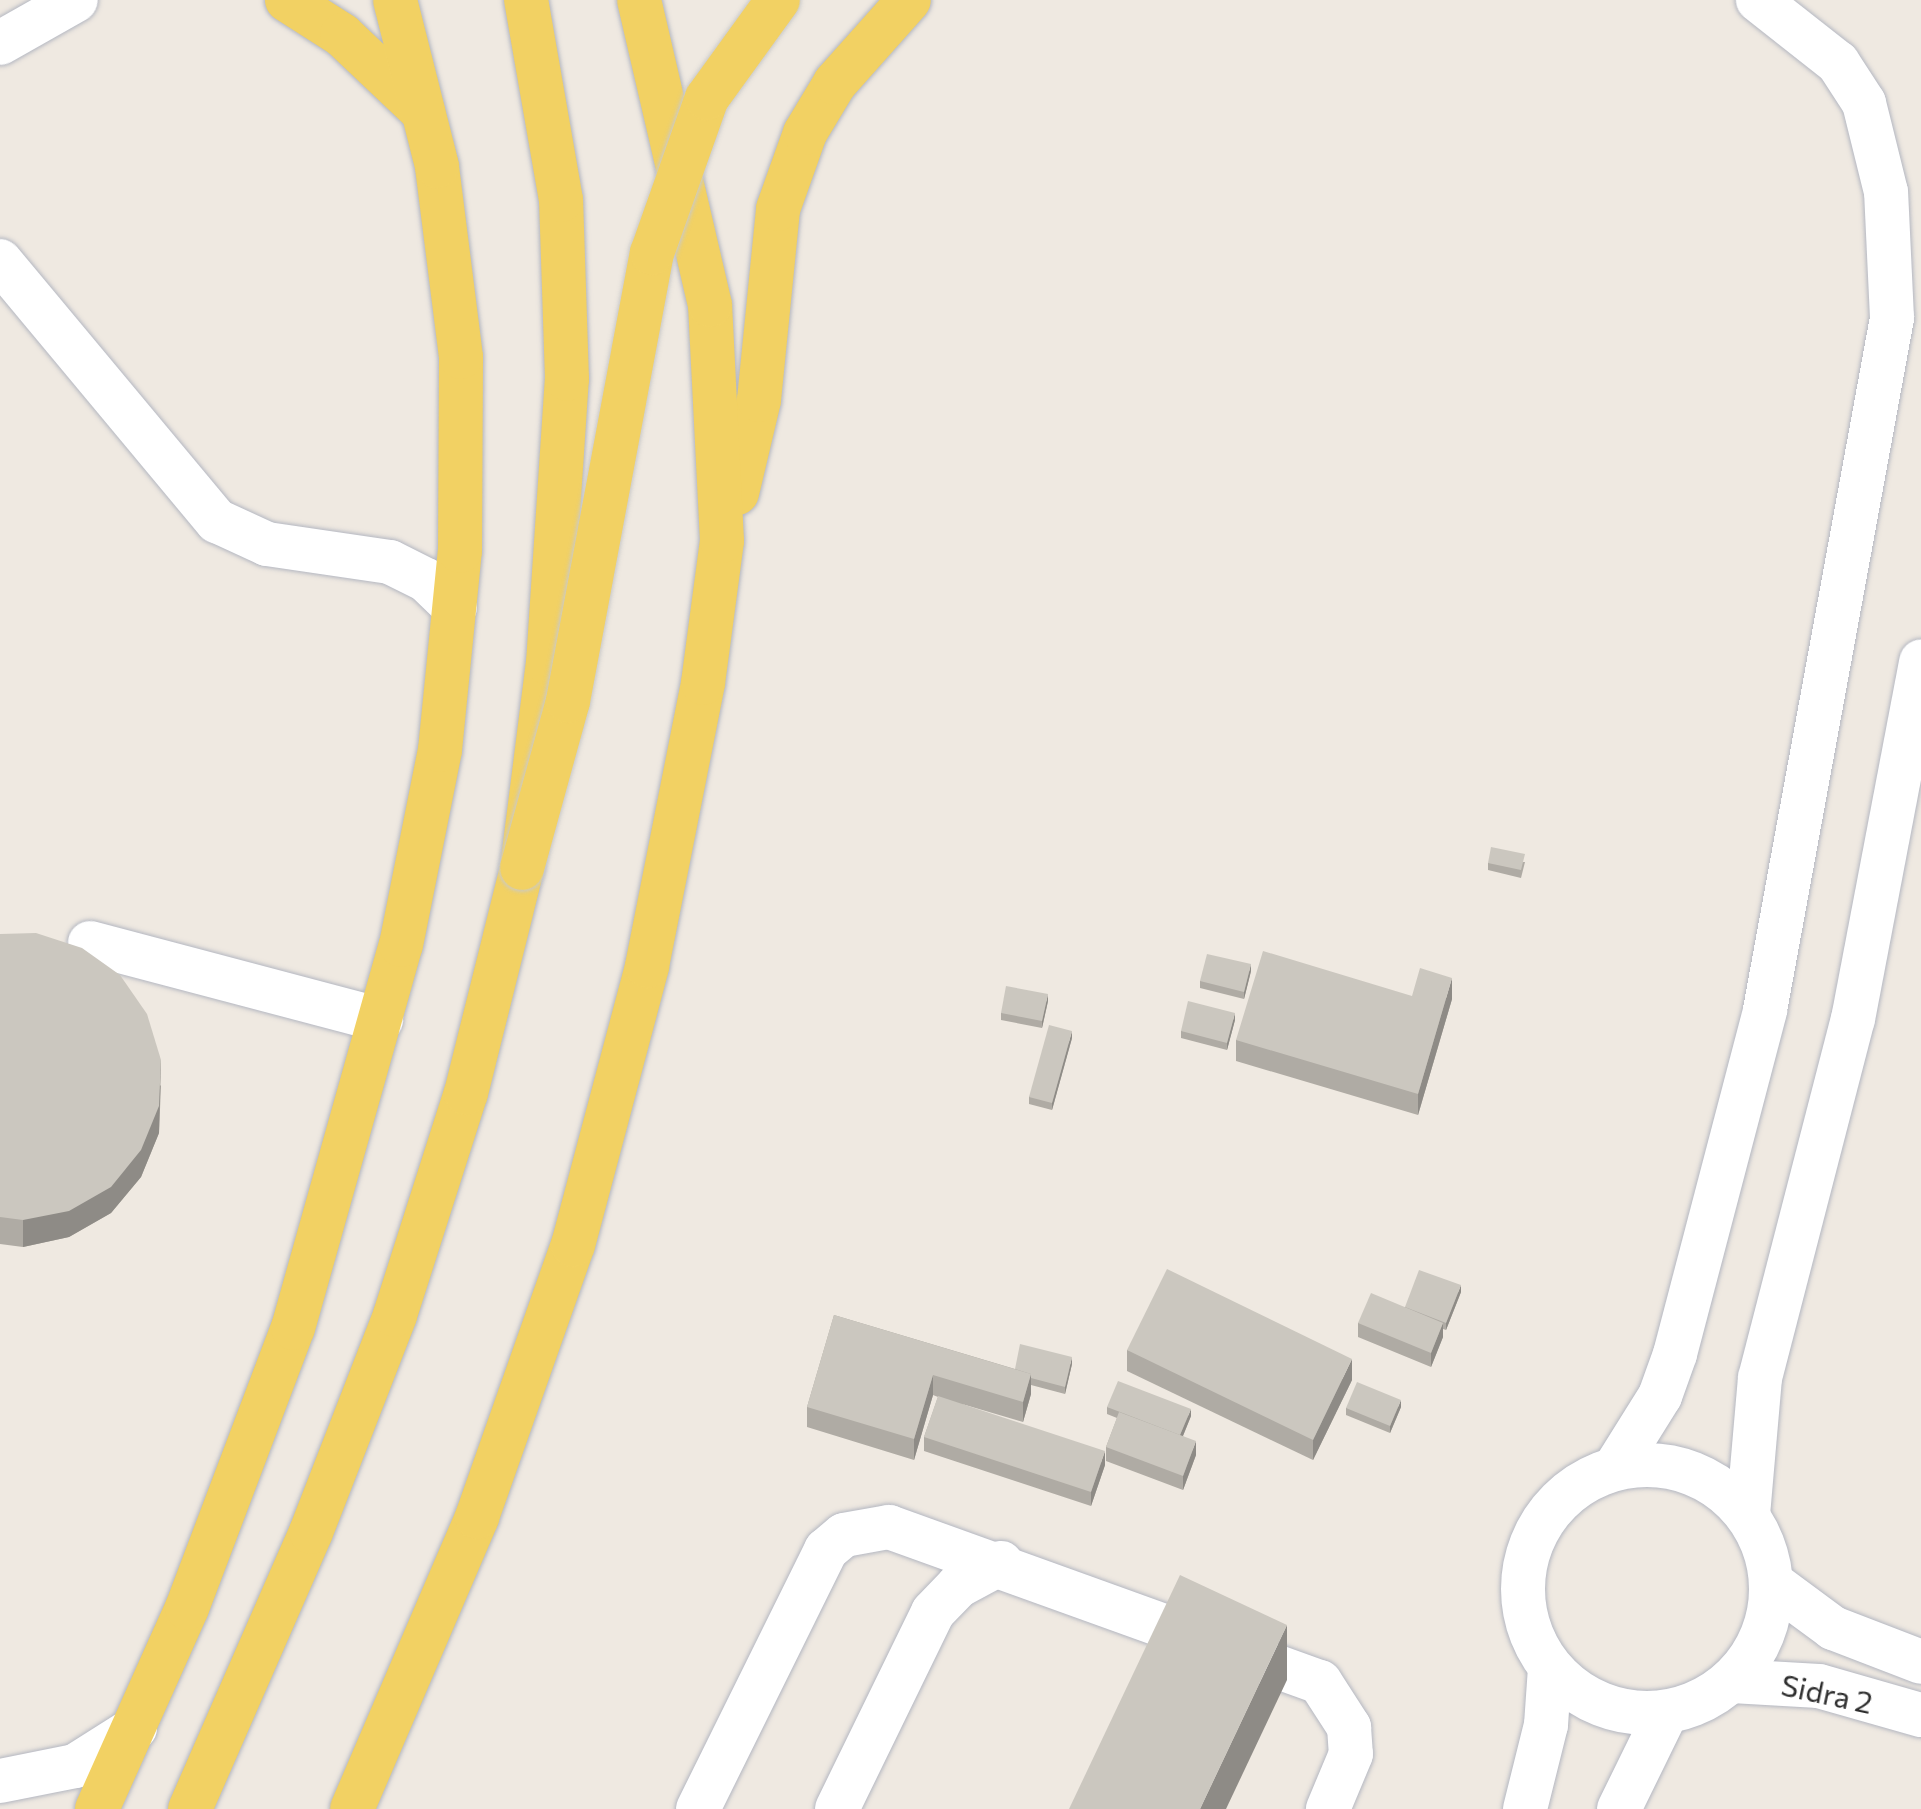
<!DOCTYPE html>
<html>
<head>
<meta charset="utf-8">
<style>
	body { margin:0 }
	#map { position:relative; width:1921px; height:1809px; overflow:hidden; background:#efe9e1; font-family:Commissioner,sans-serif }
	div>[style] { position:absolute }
	.roads { filter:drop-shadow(0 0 2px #b4b7c1) drop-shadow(0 0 2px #b4b7c1) }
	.minor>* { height:44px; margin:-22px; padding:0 22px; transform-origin:22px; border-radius:22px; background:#fff }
	.minor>.ring { margin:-22px; padding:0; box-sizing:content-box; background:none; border:44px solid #fff; border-radius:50% }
	.major>* { height:44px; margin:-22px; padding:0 22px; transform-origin:22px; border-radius:22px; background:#f2d163 }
	.bridges { filter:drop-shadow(0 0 2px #c9c9c9) drop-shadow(0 0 2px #c9c9c9) }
	.major-bridge>* { height:44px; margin:-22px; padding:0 22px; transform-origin:22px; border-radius:22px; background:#f2d163 }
	.wall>* { inset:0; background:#afaba4 }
	.shaded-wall>* { inset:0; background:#8e8b86 }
	.building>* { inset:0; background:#cbc7bf }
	span { translate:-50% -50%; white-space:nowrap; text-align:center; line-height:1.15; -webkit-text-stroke:6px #fff; paint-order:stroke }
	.street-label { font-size:30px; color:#2e2e2e }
</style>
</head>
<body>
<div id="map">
	<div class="roads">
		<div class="minor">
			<div style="left:0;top:43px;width:87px;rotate:-29.5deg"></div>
			<div style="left:0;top:261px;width:339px;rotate:50.2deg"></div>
			<div style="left:217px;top:521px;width:55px;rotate:24.7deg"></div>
			<div style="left:267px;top:544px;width:124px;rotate:8.3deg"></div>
			<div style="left:390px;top:562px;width:40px;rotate:26.6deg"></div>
			<div style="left:426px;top:580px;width:40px;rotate:44deg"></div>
			<div style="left:90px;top:943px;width:301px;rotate:14.8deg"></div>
			<div class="ring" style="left:1523px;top:1465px;width:204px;height:204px"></div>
			<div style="left:1615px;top:1468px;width:85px;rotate:-58deg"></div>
			<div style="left:1660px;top:1396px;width:45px;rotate:-70.3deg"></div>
			<div style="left:1675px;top:1354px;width:356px;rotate:-75.3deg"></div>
			<div style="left:1765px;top:1010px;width:704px;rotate:-79.6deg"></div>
			<div style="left:1892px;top:318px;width:126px;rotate:-92.7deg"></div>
			<div style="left:1886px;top:192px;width:92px;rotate:-103.9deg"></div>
			<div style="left:1864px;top:103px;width:48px;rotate:-123deg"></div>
			<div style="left:1838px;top:63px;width:102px;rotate:-141.8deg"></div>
			<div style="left:1748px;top:1515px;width:138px;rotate:-85deg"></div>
			<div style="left:1760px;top:1378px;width:371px;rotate:-75.5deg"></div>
			<div style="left:1853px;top:1019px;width:364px;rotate:-79.2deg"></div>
			<div style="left:1772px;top:1583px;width:76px;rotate:36.4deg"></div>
			<div style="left:1833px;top:1628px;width:94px;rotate:21.1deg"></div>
			<div style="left:1732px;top:1681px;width:87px;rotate:3.3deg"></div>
			<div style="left:1819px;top:1686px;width:106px;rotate:15.9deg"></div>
			<div style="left:0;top:1781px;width:76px;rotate:-11.3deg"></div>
			<div style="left:75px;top:1766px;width:71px;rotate:-32.3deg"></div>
			<div style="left:698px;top:1809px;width:289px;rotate:-63.7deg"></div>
			<div style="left:826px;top:1550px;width:23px;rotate:-40deg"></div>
			<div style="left:844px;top:1535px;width:46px;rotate:-10.1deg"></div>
			<div style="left:889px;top:1527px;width:458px;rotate:19.8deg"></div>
			<div style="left:1320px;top:1682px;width:54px;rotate:57.2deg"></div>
			<div style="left:1349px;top:1727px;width:27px;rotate:86deg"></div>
			<div style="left:1351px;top:1754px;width:60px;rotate:112.7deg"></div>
			<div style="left:837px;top:1809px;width:219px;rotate:-64deg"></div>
			<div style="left:933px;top:1612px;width:36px;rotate:-46deg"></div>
			<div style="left:958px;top:1586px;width:49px;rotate:-28.1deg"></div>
			<div style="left:1525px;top:1809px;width:87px;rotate:-76deg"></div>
			<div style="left:1546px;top:1725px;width:57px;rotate:-86deg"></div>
			<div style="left:1619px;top:1809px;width:107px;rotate:-63.9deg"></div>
		</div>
		<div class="major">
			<div style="left:287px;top:0;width:65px;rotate:32.5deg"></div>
			<div style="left:342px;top:35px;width:112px;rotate:43.5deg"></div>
			<div style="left:737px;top:493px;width:96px;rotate:-76.7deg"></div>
			<div style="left:759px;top:400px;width:192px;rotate:-84.3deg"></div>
			<div style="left:778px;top:209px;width:81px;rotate:-70.4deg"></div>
			<div style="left:805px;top:133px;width:58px;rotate:-59deg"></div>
			<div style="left:835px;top:83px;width:111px;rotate:-48.3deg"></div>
			<div style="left:97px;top:1809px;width:220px;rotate:-65.9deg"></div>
			<div style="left:187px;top:1608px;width:299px;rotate:-69.3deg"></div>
			<div style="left:293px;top:1328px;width:398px;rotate:-74.3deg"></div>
			<div style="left:401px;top:945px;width:199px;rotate:-78.7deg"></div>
			<div style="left:440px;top:750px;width:200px;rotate:-84.3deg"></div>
			<div style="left:460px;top:551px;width:194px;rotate:-89.7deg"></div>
			<div style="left:461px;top:357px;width:193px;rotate:-97.2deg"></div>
			<div style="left:437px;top:166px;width:171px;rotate:-104.2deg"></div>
			<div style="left:190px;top:1809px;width:302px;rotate:-66.4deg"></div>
			<div style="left:311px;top:1532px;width:233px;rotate:-68.8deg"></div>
			<div style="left:395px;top:1315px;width:233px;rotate:-72.3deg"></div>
			<div style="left:466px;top:1093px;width:232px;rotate:-76deg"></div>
			<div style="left:522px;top:868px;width:207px;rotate:-82.8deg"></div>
			<div style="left:548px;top:663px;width:285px;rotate:-86.2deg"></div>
			<div style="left:567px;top:379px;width:179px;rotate:-91.9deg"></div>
			<div style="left:561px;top:200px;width:203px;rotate:-99.9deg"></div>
			<div style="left:352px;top:1809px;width:318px;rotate:-66.8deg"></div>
			<div style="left:477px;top:1517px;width:288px;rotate:-70.6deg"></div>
			<div style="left:573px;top:1245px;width:289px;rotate:-75.1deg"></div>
			<div style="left:647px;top:966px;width:288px;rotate:-78.8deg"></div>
			<div style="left:703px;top:683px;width:143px;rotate:-82.4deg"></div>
			<div style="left:722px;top:541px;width:236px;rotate:-92.9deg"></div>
			<div style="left:710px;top:305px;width:313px;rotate:-103.1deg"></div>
		</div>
	</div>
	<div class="bridges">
		<div class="major-bridge">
			<div style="left:522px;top:868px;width:173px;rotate:-74.6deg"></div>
			<div style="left:568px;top:701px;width:456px;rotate:-79.4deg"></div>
			<div style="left:652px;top:253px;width:164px;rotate:-70.5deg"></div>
			<div style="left:707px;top:98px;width:121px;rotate:-54.1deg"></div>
		</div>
	</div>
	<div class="wall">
		<div style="clip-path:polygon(1525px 862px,1521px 878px,1488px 870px,1488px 863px)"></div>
		<div style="clip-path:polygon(0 934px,161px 1086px,159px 1133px,141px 1177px,111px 1213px,69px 1237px,23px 1247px,0 1244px)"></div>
		<div style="clip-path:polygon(1251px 971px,1244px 999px,1200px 988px,1200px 981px)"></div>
		<div style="clip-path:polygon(1412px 996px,1452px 999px,1418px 1115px,1236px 1061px,1236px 1040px)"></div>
		<div style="clip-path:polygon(1048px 1001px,1042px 1028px,1001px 1020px,1001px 1013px)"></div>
		<div style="clip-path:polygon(1235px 1020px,1227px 1050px,1181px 1038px,1181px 1031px)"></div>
		<div style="clip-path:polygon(1072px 1038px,1052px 1110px,1029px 1104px,1029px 1097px)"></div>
		<div style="clip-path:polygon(1461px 1292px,1446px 1330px,1443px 1329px,1443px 1337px,1431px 1367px,1358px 1337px,1358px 1323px,1405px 1307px)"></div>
		<div style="clip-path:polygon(834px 1315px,1015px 1369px,1072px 1364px,1065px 1394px,1031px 1385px,1031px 1394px,1023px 1422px,962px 1404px,1105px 1465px,1091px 1506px,924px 1451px,924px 1437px,938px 1397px,933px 1395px,914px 1460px,807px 1427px,807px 1407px)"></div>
		<div style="clip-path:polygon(1127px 1350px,1352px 1380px,1313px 1460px,1127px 1371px)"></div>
		<div style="clip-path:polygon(1107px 1407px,1191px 1416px,1183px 1436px,1196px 1455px,1183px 1490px,1106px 1461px,1106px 1447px,1117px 1418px,1107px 1414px)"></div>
		<div style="clip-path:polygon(1401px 1407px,1390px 1433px,1346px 1415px,1346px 1408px)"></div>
	</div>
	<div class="shaded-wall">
		<div style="clip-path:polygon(1251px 964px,1251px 971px,1244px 999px,1244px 992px)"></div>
		<div style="clip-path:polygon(1452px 978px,1452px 999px,1418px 1115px,1418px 1094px)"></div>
		<div style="clip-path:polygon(1048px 994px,1048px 1001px,1042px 1028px,1042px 1021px)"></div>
		<div style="clip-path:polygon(1235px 1013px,1235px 1020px,1227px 1050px,1227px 1043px)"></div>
		<div style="clip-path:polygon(1072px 1031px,1072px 1038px,1052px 1110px,1052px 1103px)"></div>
		<div style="clip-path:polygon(161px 1060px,159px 1133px,141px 1177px,111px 1213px,69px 1237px,23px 1247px,23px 1220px)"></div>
		<div style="clip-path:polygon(1461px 1285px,1461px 1292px,1446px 1330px,1446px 1323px)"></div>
		<div style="clip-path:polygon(1443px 1323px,1443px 1337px,1431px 1367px,1431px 1353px)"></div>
		<div style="clip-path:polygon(1072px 1357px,1072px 1364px,1065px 1394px,1065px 1387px)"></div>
		<div style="clip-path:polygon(1352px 1359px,1352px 1380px,1313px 1460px,1313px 1440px)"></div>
		<div style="clip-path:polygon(1031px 1374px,1031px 1394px,1023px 1422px,1023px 1402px)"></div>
		<div style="clip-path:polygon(933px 1375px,933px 1395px,914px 1460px,914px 1439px)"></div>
		<div style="clip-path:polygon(1401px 1400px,1401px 1407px,1390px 1433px,1390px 1426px)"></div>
		<div style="clip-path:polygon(1191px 1409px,1191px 1416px,1180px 1443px,1180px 1435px)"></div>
		<div style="clip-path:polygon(1196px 1441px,1196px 1455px,1183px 1490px,1183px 1476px)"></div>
		<div style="clip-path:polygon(1105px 1451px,1105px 1465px,1091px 1506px,1091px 1492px)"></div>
		<div style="clip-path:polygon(1287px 1625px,1287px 1680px,1226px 1809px,1200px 1809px)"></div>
	</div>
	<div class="building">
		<div style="clip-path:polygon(1491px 847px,1525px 854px,1521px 870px,1488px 863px)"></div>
		<div style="clip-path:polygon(36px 933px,82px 948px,120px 975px,147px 1014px,161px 1060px,159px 1106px,141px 1150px,111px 1187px,69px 1211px,23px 1220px,0 1217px,0 934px)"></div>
		<div style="clip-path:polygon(1263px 951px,1412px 996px,1420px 968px,1452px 978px,1418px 1094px,1236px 1040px)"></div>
		<div style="clip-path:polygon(1207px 954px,1251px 964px,1244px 992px,1200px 981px)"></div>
		<div style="clip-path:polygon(1006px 986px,1048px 994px,1042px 1021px,1001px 1013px)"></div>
		<div style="clip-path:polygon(1188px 1001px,1235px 1013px,1227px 1043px,1181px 1031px)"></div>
		<div style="clip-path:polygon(1049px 1025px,1072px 1031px,1052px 1103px,1029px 1097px)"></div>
		<div style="clip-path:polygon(1167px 1269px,1352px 1359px,1313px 1440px,1127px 1350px)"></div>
		<div style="clip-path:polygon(1419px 1270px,1461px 1285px,1446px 1323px,1405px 1307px)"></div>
		<div style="clip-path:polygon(1371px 1293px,1443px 1323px,1431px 1353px,1358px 1323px)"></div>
		<div style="clip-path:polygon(834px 1315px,1031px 1374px,1023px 1402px,933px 1375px,914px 1439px,807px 1407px)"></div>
		<div style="clip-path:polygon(1020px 1344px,1072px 1357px,1065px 1387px,1031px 1378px,1031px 1374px,1015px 1369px)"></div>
		<div style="clip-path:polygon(1118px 1381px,1191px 1409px,1180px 1435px,1107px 1407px)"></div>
		<div style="clip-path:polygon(1357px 1382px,1401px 1400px,1390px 1426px,1346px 1408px)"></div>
		<div style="clip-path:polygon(938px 1396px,1105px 1451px,1091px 1492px,924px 1437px)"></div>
		<div style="clip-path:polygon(1119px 1412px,1196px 1441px,1183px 1476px,1106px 1447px)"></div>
		<div style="clip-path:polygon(1180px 1575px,1287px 1625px,1200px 1809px,1069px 1809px)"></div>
	</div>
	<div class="street-label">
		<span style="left:1827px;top:1693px;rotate:12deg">Sidra 2</span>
	</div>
</div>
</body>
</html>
